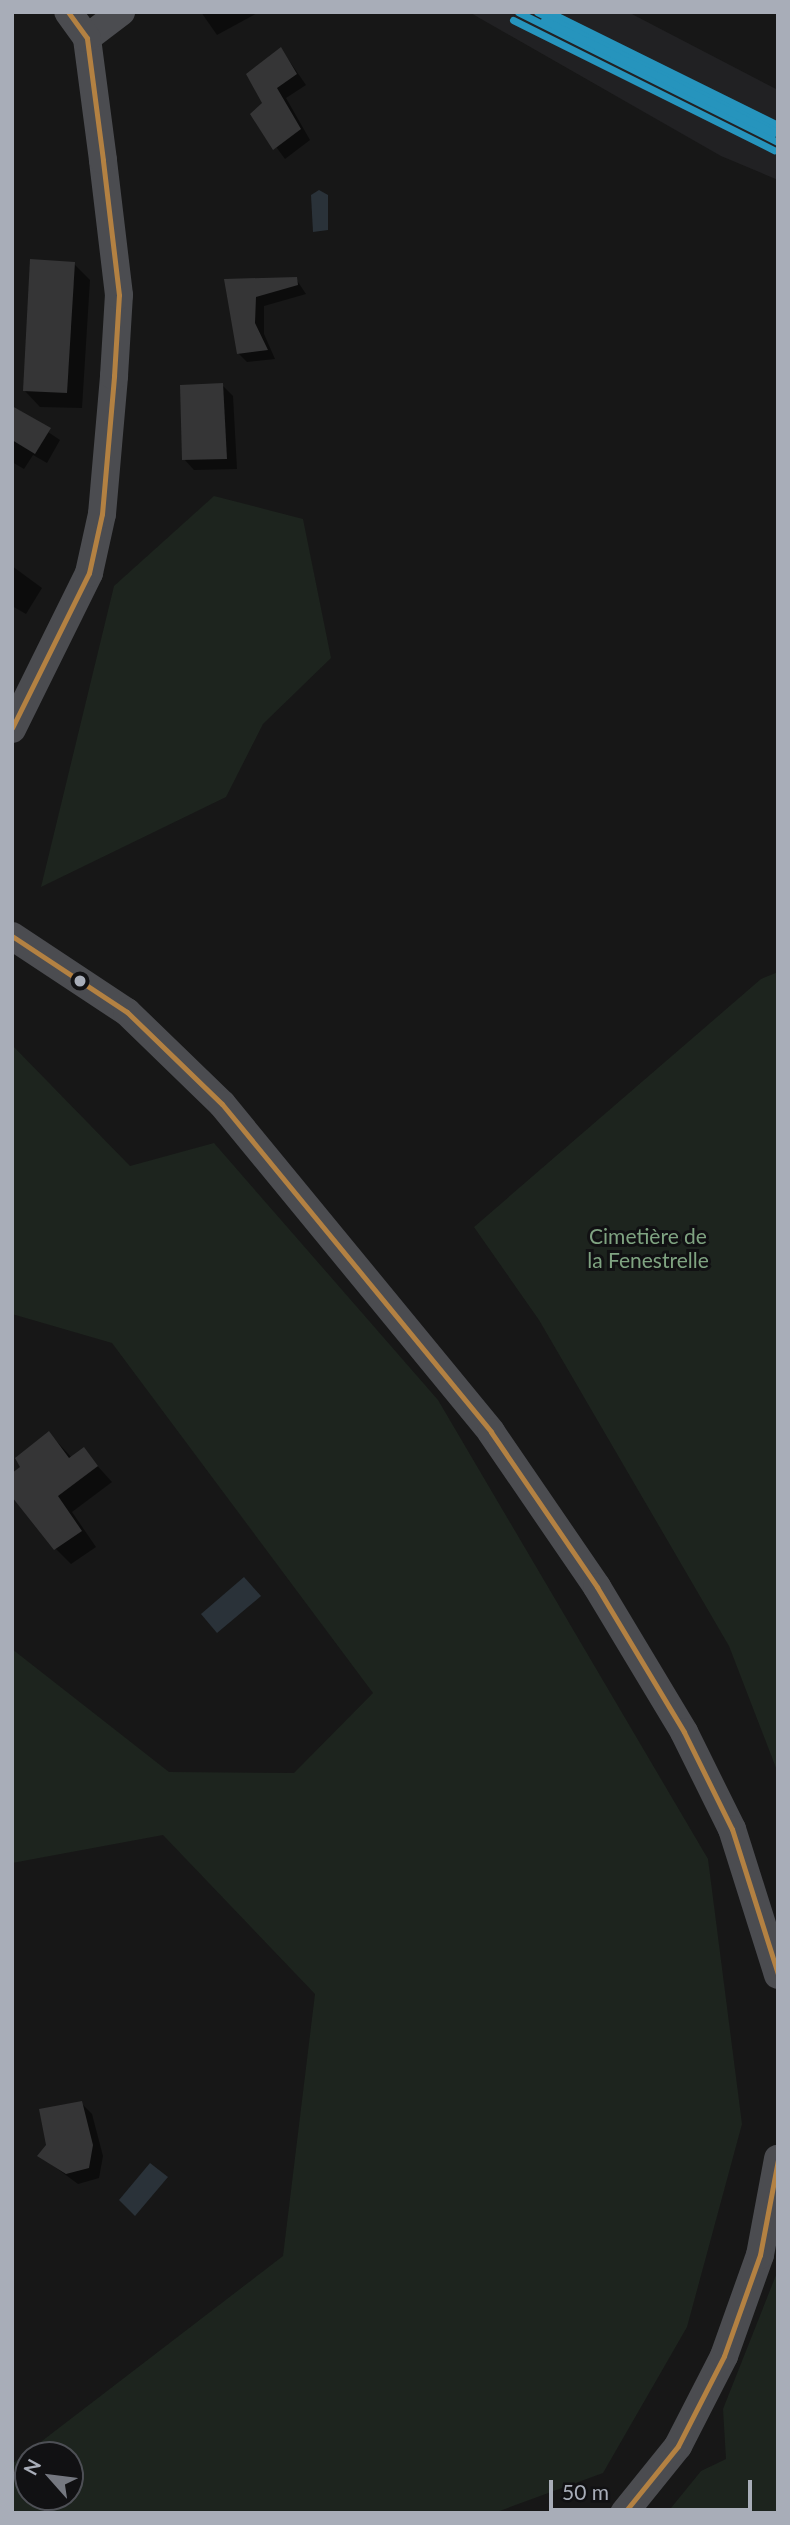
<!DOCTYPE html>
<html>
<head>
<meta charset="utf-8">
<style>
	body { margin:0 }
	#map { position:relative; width:790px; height:2525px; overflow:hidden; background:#171717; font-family:Lato,sans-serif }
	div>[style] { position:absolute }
	.built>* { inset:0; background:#212123 }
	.green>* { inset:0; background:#1d241e }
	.water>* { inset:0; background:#2a3239 }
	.shadow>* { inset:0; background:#0007 }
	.building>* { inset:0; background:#353536 }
	.minor>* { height:28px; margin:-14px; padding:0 14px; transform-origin:14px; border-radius:14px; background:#4b4c50 }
	.bus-1>* { height:5px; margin:-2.5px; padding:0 2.5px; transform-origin:2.5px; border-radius:2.5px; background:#b38142 }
	.rail-1>* { height:7px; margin:-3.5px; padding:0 3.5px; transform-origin:3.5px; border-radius:3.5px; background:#2694bd }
	.rail-2>* { height:7px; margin:-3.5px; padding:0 3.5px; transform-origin:3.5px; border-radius:3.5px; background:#2694bd }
	.rail-3>* { height:7px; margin:-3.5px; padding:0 3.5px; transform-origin:3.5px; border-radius:3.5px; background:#2694bd }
	.rail-4>* { height:7px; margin:-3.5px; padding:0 3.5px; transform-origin:3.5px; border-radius:3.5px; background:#2694bd }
	.rail-5>* { height:7px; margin:-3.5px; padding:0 3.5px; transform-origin:3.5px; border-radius:3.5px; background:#2694bd }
	.dots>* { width:19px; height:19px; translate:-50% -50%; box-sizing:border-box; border:4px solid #111113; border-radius:50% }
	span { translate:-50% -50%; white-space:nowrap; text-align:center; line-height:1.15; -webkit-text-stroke:6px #111113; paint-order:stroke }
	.park-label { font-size:21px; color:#7fa381 }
	.frame { position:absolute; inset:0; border:14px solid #a8adb8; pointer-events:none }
	.north { position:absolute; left:14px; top:2441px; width:70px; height:70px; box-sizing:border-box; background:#111113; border:2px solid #4d4f55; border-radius:50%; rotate:298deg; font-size:19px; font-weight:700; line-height:28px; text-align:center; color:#a8adb8 }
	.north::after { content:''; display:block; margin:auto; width:24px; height:32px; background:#757880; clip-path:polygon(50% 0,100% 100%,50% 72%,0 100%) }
	.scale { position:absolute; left:549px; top:2480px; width:203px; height:32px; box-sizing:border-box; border:4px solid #a8adb8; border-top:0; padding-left:9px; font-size:21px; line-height:24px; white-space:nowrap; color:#a8adb8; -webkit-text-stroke:5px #111113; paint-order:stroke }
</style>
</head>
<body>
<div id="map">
	<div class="built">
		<div style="clip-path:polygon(469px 12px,628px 12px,778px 90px,778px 180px,721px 156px)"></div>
	</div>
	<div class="green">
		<div style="clip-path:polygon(214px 496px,303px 519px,331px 658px,263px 724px,226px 797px,41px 887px,114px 586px)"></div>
		<div style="clip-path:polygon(778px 972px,778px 1773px,729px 1646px,539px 1320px,474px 1227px,761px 979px)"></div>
		<div style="clip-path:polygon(evenodd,12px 1045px,130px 1166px,214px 1143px,438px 1400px,708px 1859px,742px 2124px,687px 2327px,603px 2473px,494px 2513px,12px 2513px,12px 2464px,283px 2256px,315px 1994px,163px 1835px,12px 1863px,12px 1649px,169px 1772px,294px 1773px,373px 1693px,112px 1343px,12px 1314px,12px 1045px,28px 2455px,70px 2455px,70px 2497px,28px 2497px,28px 2455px)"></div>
		<div style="clip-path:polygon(778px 2270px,778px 2513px,677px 2513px,671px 2508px,701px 2471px,726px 2459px,723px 2409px)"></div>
	</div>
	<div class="water">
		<div style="clip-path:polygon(319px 190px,328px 195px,328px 230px,313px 232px,311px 195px)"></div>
		<div style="clip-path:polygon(244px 1577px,261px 1596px,217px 1633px,201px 1614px)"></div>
		<div style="clip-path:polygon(150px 2163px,168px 2177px,135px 2216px,119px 2200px)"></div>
	</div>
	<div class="shadow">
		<div style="clip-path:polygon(201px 12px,259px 12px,217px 35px)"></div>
		<div style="clip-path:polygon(281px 49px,306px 85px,286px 98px,310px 140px,285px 159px,252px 114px,264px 104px)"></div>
		<div style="clip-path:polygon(74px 264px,90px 280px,82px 408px,40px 407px,24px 390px)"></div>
		<div style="clip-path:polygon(296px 279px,306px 294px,264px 306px,264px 334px,275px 359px,247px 362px,238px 353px,226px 281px)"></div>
		<div style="clip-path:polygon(222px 385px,233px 396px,237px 469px,194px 470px,184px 459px)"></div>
		<div style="clip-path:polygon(12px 408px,60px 440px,47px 463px,33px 455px,24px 469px,12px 462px)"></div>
		<div style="clip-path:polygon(12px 566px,42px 588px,26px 614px,12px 606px)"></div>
		<div style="clip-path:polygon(49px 1433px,72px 1458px,83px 1450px,112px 1482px,72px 1512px,96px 1547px,71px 1564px,56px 1549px,22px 1468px)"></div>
		<div style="clip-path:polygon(81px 2103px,92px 2114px,103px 2156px,99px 2178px,78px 2184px,40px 2156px)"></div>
	</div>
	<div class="building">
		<div style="clip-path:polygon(281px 47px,297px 74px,277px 88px,301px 129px,273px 150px,250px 114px,262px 103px,246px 74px)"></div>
		<div style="clip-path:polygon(30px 259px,75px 262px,67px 393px,23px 391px)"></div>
		<div style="clip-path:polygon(297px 277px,298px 285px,256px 297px,255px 323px,268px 350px,237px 354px,224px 279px)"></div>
		<div style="clip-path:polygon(223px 383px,227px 459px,182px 460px,180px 385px)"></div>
		<div style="clip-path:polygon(12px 406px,51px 428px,35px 454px,12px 440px)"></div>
		<div style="clip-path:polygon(49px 1431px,69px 1458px,84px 1447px,98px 1466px,58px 1496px,82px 1531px,54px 1550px,12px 1497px,12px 1473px,20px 1467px,15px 1458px)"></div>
		<div style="clip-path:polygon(82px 2101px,93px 2145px,89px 2168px,66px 2174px,37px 2156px,46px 2145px,39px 2109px)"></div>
	</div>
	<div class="minor">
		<div style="left:87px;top:38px;width:43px;rotate:-37.4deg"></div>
		<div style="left:12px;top:729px;width:174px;rotate:-63.7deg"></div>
		<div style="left:89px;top:573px;width:60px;rotate:-77.6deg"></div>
		<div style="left:102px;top:514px;width:139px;rotate:-85deg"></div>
		<div style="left:114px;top:376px;width:81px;rotate:-86.5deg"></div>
		<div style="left:119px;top:295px;width:136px;rotate:-96.8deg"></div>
		<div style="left:103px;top:160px;width:123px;rotate:-97.5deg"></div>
		<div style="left:87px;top:38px;width:32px;rotate:-126deg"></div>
		<div style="left:12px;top:936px;width:138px;rotate:33.5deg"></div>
		<div style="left:127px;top:1012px;width:132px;rotate:44.1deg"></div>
		<div style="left:222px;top:1104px;width:424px;rotate:50.6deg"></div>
		<div style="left:491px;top:1432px;width:188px;rotate:55.6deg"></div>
		<div style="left:597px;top:1587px;width:169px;rotate:59deg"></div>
		<div style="left:684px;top:1732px;width:108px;rotate:63.7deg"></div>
		<div style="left:732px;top:1829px;width:153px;rotate:72.5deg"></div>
		<div style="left:624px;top:2513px;width:86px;rotate:-51.1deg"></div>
		<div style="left:678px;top:2446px;width:101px;rotate:-62.9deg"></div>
		<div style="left:724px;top:2356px;width:107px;rotate:-70.4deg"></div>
		<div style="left:760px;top:2255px;width:98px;rotate:-79.4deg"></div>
	</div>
	<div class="bus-1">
		<div style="left:12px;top:728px;width:173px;rotate:-63.6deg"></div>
		<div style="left:89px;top:573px;width:60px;rotate:-77.6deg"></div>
		<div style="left:102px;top:514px;width:139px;rotate:-85deg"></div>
		<div style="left:114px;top:376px;width:81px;rotate:-86.5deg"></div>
		<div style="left:119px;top:295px;width:136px;rotate:-96.8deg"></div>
		<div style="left:103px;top:160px;width:123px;rotate:-97.5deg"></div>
		<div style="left:87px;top:38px;width:32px;rotate:-126deg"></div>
		<div style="left:12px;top:936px;width:138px;rotate:33.5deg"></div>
		<div style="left:127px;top:1012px;width:132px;rotate:44.1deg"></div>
		<div style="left:222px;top:1104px;width:424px;rotate:50.6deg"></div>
		<div style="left:491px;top:1432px;width:188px;rotate:55.6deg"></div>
		<div style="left:597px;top:1587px;width:169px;rotate:59deg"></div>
		<div style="left:684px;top:1732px;width:108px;rotate:63.7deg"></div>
		<div style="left:732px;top:1829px;width:152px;rotate:72.4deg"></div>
		<div style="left:624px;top:2513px;width:86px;rotate:-51.1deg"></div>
		<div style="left:678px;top:2446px;width:101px;rotate:-62.9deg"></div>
		<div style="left:724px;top:2356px;width:107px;rotate:-70.4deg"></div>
		<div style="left:760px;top:2255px;width:97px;rotate:-79.3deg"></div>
	</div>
	<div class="rail-1">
		<div style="left:518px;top:12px;width:291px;rotate:26.6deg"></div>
	</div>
	<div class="rail-2">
		<div style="left:513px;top:20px;width:292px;rotate:26.5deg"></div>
	</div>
	<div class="rail-3">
		<div style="left:549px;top:12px;width:255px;rotate:26.3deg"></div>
	</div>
	<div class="rail-4">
		<div style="left:537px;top:12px;width:269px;rotate:26.5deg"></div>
	</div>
	<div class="rail-5">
		<div style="left:544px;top:20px;width:256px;rotate:26.2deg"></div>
	</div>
	<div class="dots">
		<div style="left:80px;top:981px;background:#a8adb8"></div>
	</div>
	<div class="park-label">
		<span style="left:648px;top:1248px">Cimetière de<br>la Fenestrelle</span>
	</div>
	<div class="frame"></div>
	<div class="north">N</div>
	<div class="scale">50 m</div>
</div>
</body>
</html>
